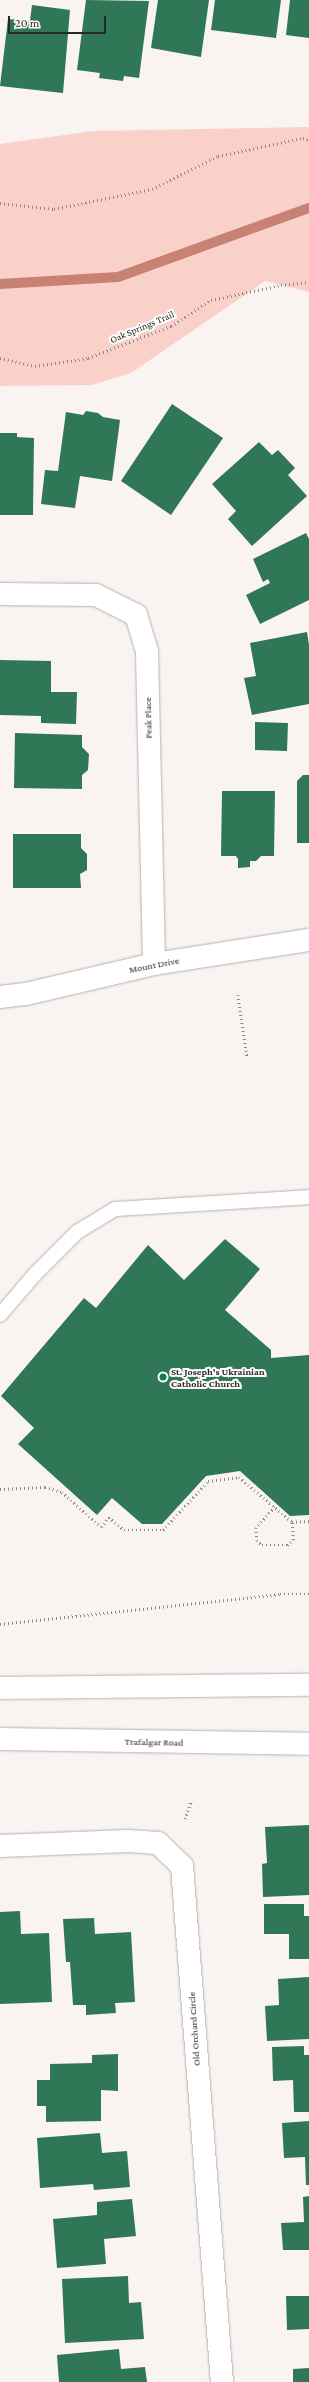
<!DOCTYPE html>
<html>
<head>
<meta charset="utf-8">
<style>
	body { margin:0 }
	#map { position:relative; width:309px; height:2382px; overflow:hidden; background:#f9f3f2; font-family:"Crimson Pro",serif }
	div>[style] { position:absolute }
	.green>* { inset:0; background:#f9d1c8 }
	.stream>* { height:10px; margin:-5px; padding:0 5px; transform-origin:5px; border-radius:5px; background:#c78273 }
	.building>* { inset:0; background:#2f7757 }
	.path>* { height:2.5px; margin-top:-1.25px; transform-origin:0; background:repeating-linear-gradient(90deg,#8c8988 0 1px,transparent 0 4px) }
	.roads { filter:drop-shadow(0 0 1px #b7b1b0) drop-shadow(0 0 1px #b7b1b0) }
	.lane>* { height:14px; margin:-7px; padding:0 7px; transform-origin:7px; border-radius:7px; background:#fff }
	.street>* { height:22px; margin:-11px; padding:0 11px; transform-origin:11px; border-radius:11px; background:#fff }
	.primary>* { height:22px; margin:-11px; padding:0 11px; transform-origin:11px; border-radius:11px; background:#fff }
	.dots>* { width:11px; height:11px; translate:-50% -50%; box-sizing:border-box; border:2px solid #fff; border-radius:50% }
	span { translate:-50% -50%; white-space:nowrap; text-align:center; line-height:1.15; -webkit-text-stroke:4px #fff; paint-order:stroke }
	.street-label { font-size:10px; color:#2b2928 }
	.poi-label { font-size:10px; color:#2b2928; font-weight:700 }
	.left { translate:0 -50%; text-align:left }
	.scale { position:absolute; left:8px; top:16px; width:98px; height:18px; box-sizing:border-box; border:2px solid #2b2928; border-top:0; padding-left:5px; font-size:12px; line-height:14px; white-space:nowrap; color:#2b2928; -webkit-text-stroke:3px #fff; paint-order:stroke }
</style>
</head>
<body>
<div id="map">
	<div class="green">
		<div style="clip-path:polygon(309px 127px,309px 292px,265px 281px,131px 373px,92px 385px,0 386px,0 144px,93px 131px)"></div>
	</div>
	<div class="stream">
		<div style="left:0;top:284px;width:118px;rotate:-3.4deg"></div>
		<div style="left:118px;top:277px;width:203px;rotate:-19.9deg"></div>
	</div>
	<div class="building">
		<div style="clip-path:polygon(86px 0,149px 1px,139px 78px,124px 76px,123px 81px,99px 78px,100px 73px,77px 70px)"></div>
		<div style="clip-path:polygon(158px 0,209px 0,201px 57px,151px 48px)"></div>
		<div style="clip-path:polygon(215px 0,281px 0,276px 38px,211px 30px)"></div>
		<div style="clip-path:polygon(290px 0,309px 0,309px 38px,286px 35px)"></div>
		<div style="clip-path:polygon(32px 5px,70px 10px,63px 93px,0 86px,8px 19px,30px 21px)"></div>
		<div style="clip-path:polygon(172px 404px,223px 438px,171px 515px,121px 481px)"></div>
		<div style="clip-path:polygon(86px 411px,98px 413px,103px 417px,120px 420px,112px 481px,80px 476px,75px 508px,41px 504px,45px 470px,58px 471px,66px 412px,83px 415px)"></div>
		<div style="clip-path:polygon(0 433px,17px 433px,17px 437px,34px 438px,33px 515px,0 515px)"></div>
		<div style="clip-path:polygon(259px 442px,272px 455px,278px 450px,295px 468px,288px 475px,307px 496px,252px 546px,228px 519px,236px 511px,212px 484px)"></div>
		<div style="clip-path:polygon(306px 533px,309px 539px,309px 600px,260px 624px,246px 595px,270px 583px,268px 579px,263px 582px,253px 559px)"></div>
		<div style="clip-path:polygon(307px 632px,309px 645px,309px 704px,252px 715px,244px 678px,256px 676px,250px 643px)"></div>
		<div style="clip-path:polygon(0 660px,51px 661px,51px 692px,77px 692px,76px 724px,41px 723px,41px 716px,0 715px)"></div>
		<div style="clip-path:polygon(255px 722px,288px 723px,287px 751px,255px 750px)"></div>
		<div style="clip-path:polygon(15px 733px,82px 735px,82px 747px,89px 754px,88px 770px,82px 775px,82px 789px,14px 788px)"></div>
		<div style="clip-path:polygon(303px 775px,309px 775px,309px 843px,297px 843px,297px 781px)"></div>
		<div style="clip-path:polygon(222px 791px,275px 791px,274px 856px,261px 856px,256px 861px,250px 861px,250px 867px,238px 868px,238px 859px,236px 856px,221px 856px)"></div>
		<div style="clip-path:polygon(13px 834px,81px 834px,81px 848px,87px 854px,87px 870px,80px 874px,81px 888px,13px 888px)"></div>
		<div style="clip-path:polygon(225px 1239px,260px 1269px,225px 1310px,271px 1350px,271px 1358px,309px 1355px,309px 1515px,290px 1516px,240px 1471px,206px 1476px,162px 1524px,142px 1524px,112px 1498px,97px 1515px,18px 1444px,34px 1428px,1px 1396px,84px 1298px,96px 1308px,148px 1245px,184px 1280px)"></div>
		<div style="clip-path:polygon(309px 1825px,309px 1895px,263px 1897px,262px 1864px,267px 1863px,265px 1827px)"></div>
		<div style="clip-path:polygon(264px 1904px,304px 1904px,304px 1916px,309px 1916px,309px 1959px,289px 1959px,289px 1934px,264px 1934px)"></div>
		<div style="clip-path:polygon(20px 1911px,21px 1934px,49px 1933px,52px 2002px,0 2004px,0 1912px)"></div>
		<div style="clip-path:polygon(94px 1918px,95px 1934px,131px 1932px,135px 2002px,115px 2003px,116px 2013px,86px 2015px,86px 2005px,73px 2005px,70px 1962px,66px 1962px,63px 1919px)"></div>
		<div style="clip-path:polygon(309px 1977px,309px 2039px,267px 2041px,265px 2006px,279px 2005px,278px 1979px)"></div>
		<div style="clip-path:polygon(304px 2046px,304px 2055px,309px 2055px,309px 2112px,294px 2112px,293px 2080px,273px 2081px,272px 2047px)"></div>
		<div style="clip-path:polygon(118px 2054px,118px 2091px,101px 2090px,101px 2121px,46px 2122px,46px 2106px,37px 2106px,37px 2080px,50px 2080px,50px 2064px,92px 2063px,92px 2055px)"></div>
		<div style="clip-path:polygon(309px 2121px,309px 2185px,306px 2185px,305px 2157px,284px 2158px,282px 2123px)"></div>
		<div style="clip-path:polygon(100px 2133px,102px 2153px,127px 2151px,130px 2187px,94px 2190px,93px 2184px,40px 2188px,37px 2138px)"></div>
		<div style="clip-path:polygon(309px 2196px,309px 2250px,283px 2250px,281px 2223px,304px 2222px,303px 2197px)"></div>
		<div style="clip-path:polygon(132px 2199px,136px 2236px,104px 2239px,106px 2264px,57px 2268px,53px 2219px,97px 2215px,97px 2202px)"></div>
		<div style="clip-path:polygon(128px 2276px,129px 2303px,141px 2302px,144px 2339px,65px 2343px,62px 2279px)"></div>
		<div style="clip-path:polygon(286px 2296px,309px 2296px,309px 2329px,287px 2330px)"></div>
		<div style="clip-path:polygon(119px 2349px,121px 2369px,145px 2367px,147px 2382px,59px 2382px,57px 2355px)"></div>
		<div style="clip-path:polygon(309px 2368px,309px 2382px,293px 2382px,293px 2369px)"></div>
	</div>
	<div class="path">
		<div style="left:0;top:203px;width:54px;rotate:6.3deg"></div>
		<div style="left:54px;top:209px;width:100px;rotate:-11.5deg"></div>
		<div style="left:152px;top:189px;width:74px;rotate:-26.6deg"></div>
		<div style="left:218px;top:156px;width:87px;rotate:-12deg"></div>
		<div style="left:303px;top:138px;width:6px;rotate:18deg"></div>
		<div style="left:0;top:358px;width:36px;rotate:13deg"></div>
		<div style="left:35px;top:366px;width:54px;rotate:-8.6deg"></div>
		<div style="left:88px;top:358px;width:89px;rotate:-21.1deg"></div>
		<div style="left:171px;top:326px;width:48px;rotate:-33deg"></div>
		<div style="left:211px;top:300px;width:72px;rotate:-12.1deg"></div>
		<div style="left:281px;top:285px;width:28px;rotate:-6deg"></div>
		<div style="left:238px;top:995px;width:62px;rotate:81.6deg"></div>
		<div style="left:0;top:1489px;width:45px;rotate:-2.5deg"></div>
		<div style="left:45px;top:1487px;width:18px;rotate:16deg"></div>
		<div style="left:62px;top:1492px;width:52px;rotate:41.9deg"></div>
		<div style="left:101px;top:1527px;width:13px;rotate:-51deg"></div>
		<div style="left:109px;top:1517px;width:20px;rotate:41deg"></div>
		<div style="left:124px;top:1530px;width:39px"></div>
		<div style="left:163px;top:1530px;width:67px;rotate:-47.4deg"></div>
		<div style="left:208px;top:1481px;width:31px;rotate:-7deg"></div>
		<div style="left:239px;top:1477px;width:70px;rotate:40.3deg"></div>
		<div style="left:292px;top:1522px;width:17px;rotate:-3deg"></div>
		<div style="left:275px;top:1507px;width:28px;rotate:132deg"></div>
		<div style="left:256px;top:1528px;width:12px;rotate:85deg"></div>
		<div style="left:257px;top:1540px;width:7px;rotate:45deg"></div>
		<div style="left:262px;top:1545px;width:25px"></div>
		<div style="left:287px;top:1545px;width:8px;rotate:-40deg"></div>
		<div style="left:293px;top:1540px;width:18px;rotate:-93deg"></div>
		<div style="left:0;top:1624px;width:282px;rotate:-6.1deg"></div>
		<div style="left:280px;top:1594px;width:29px"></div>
		<div style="left:185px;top:1819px;width:20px;rotate:-72deg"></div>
	</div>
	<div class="roads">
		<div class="lane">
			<div style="left:0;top:1315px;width:54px;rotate:-49.5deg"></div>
			<div style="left:35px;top:1274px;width:59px;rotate:-45deg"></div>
			<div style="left:77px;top:1232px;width:44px;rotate:-31.2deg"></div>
			<div style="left:115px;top:1209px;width:194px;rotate:-3.5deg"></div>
		</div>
		<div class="street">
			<div style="left:0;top:594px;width:96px;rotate:0.6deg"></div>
			<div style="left:96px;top:595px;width:45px;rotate:26.6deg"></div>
			<div style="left:136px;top:615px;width:39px;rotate:73deg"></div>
			<div style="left:147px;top:652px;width:312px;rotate:88.7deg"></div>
			<div style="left:0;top:997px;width:26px;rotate:-7deg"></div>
			<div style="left:26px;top:994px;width:131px;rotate:-13.2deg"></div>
			<div style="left:154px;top:964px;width:157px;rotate:-8.8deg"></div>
			<div style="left:0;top:1846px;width:128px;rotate:-2.2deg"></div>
			<div style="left:128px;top:1841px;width:30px;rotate:4deg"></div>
			<div style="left:158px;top:1843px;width:33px;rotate:44deg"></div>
			<div style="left:182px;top:1866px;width:518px;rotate:85.57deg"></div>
		</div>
		<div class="primary">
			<div style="left:0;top:1688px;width:309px;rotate:-0.6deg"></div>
			<div style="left:0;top:1739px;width:309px;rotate:0.9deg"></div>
		</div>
	</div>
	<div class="dots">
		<div style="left:163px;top:1377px;background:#157b54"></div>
	</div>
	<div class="street-label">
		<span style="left:142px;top:327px;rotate:-23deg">Oak Springs Trail</span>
		<span style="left:148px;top:718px;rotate:-91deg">Peak Place</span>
		<span style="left:154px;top:965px;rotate:-11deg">Mount Drive</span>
		<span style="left:154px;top:1742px;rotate:1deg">Trafalgar Road</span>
		<span style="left:194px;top:2029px;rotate:-94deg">Old Orchard Circle</span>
	</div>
	<div class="poi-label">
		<span class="left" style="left:171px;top:1377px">St. Joseph's Ukrainian<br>Catholic Church</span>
	</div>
	<div class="scale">20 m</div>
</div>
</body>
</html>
